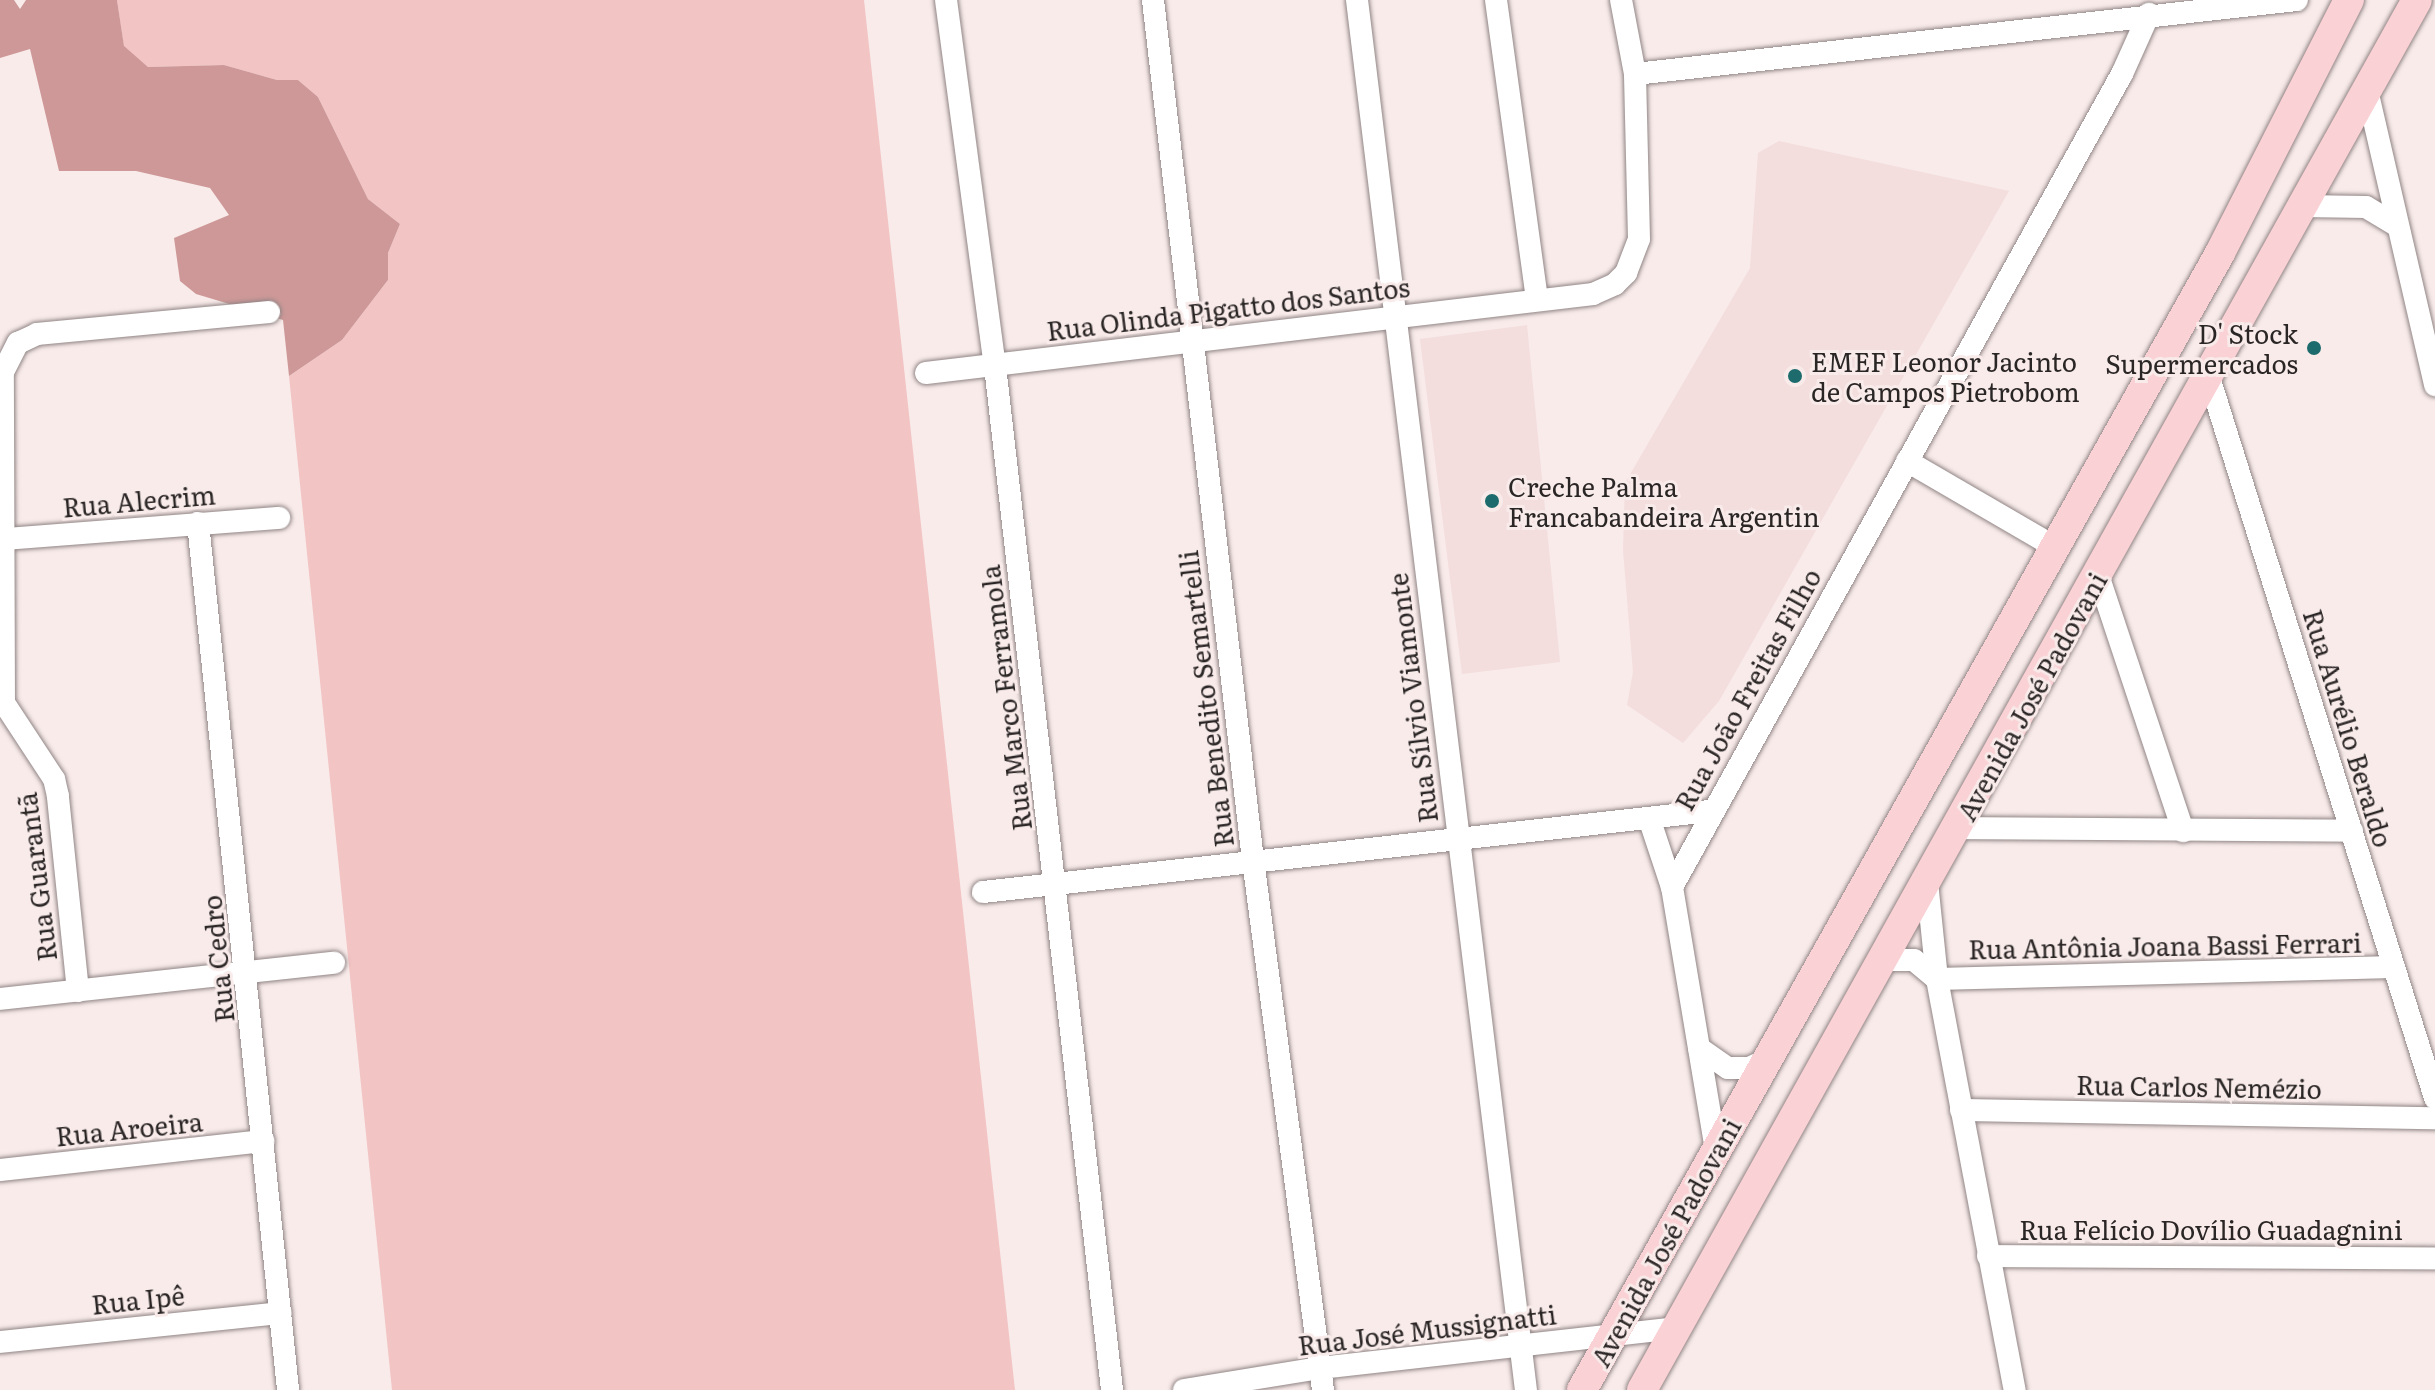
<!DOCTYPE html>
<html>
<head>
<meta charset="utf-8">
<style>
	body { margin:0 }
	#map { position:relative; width:2435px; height:1390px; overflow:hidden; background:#f8ebea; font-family:Literata,serif }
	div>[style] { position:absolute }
	.built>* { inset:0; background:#f3dddd }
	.green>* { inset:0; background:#f2c4c4 }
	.forest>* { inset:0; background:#ce9898 }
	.roads { filter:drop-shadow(0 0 2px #918585) drop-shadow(0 0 2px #918585) }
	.street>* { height:22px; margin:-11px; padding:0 11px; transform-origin:11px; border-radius:11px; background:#fff }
	.secondary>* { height:30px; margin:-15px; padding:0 15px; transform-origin:15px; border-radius:15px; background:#fad1d4 }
	.dots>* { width:22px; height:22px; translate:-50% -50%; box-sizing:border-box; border:4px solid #f8ebea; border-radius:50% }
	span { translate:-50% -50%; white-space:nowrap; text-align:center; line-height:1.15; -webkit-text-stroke:6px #f8ebea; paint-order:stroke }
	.street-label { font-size:26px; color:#2b2626 }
	.poi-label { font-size:26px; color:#2b2626 }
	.right { translate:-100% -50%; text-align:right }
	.left { translate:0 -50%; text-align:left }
</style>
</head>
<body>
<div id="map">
	<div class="built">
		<div style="clip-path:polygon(1779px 141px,2009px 191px,1719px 701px,1683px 743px,1627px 705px,1633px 672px,1623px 550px,1625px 483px,1750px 268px,1758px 153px)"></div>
		<div style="clip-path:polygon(1527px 325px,1560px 662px,1462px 674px,1420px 339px)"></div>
	</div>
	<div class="green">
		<div style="clip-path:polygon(117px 0,864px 0,1015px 1390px,392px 1390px,289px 376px,342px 340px,388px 280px,388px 253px,400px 224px,368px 199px,318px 97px,298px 80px,277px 80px,224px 65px,148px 67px,124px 47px)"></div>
	</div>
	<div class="forest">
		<div style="clip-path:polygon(0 0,14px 0,20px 9px,26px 0,117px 0,124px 46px,148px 67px,224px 65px,277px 80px,298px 80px,318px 97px,368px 199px,400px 224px,388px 253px,388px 280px,342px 340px,289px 376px,283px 320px,196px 294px,180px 281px,174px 238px,229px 215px,210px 188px,136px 171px,59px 171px,30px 49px,0 58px)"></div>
	</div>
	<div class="roads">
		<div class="street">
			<div style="left:946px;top:0;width:369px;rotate:82.4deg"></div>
			<div style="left:995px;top:366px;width:1031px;rotate:83.48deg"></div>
			<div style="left:1153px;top:0;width:866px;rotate:83.37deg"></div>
			<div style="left:1253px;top:860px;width:535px;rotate:82.48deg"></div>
			<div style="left:1357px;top:0;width:1400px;rotate:83.07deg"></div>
			<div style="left:1496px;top:0;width:302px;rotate:82.2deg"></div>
			<div style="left:1635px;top:74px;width:666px;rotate:-6.38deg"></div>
			<div style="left:2367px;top:90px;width:303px;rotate:77deg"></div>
			<div style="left:2302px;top:206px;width:64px;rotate:0.9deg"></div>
			<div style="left:2366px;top:207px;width:35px;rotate:31deg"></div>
			<div style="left:926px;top:373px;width:672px;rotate:-6.75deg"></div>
			<div style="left:1593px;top:294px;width:24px;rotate:-24deg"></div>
			<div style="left:1615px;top:284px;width:16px;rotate:-45deg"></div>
			<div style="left:1626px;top:273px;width:36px;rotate:-69deg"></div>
			<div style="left:1639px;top:239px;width:165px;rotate:-91.4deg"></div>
			<div style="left:1635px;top:74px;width:75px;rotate:-100.7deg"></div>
			<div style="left:2208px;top:374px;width:759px;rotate:72.59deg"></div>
			<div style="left:1907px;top:461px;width:171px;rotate:30.2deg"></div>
			<div style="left:198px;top:523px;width:872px;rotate:84.07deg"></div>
			<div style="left:5px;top:539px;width:275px;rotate:-4.4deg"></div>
			<div style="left:2098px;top:575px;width:270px;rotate:71.6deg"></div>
			<div style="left:1650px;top:821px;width:70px;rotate:71.6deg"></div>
			<div style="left:1672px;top:887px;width:267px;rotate:80.5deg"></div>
			<div style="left:1957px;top:828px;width:395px;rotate:0.4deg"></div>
			<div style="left:1927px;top:882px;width:98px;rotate:84.1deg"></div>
			<div style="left:1937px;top:979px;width:418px;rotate:79.3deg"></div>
			<div style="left:1672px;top:887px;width:929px;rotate:-61.04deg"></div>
			<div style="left:2122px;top:74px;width:66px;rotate:-65.8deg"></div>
			<div style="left:983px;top:892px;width:731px;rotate:-6.36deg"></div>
			<div style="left:1883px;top:960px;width:31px"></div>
			<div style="left:1914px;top:960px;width:30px;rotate:40deg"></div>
			<div style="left:1937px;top:979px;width:457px;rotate:-1.5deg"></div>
			<div style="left:78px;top:991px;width:196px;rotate:-95.9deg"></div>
			<div style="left:58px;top:796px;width:17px;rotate:-103deg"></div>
			<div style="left:54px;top:779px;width:91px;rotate:-123.3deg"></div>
			<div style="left:4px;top:703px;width:331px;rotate:-90.2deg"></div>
			<div style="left:3px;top:372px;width:33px;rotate:-63deg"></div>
			<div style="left:18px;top:343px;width:21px;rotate:-25deg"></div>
			<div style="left:37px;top:334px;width:233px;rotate:-5.4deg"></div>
			<div style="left:0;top:999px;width:336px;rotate:-6.2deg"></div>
			<div style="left:1699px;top:1048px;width:35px;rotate:35deg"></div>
			<div style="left:1728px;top:1068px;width:21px"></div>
			<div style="left:1749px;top:1068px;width:21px;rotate:-25deg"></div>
			<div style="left:1961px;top:1110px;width:474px;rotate:1deg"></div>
			<div style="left:0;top:1170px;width:265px;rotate:-6.3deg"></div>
			<div style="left:1988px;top:1256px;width:447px;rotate:0.3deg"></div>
			<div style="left:0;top:1342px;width:282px;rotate:-5.9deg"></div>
			<div style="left:1184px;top:1390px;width:138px;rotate:-9.2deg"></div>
			<div style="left:1320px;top:1368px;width:358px;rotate:-6.4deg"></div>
		</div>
		<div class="secondary">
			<div style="left:1582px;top:1390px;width:1304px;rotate:-60.7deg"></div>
			<div style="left:2220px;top:253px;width:284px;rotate:-63deg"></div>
			<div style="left:1642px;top:1390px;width:1591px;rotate:-60.86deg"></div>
		</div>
	</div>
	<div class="dots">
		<div style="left:2314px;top:348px;background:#1e6b6d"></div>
		<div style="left:1795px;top:376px;background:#1e6b6d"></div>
		<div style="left:1492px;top:501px;background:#1e6b6d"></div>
	</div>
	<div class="street-label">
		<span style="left:1228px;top:308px;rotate:-7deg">Rua Olinda Pigatto dos Santos</span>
		<span style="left:139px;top:500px;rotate:-5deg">Rua Alecrim</span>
		<span style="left:1747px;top:689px;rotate:-61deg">Rua João Freitas Filho</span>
		<span style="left:2031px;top:696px;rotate:-61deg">Avenida José Padovani</span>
		<span style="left:1005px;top:698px;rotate:-97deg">Rua Marco Ferramola</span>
		<span style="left:1412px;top:698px;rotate:-97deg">Rua Sílvio Viamonte</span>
		<span style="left:1205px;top:699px;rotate:-97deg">Rua Benedito Semartelli</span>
		<span style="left:2349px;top:728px;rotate:73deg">Rua Aurélio Beraldo</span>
		<span style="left:36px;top:877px;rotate:-97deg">Rua Guarantã</span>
		<span style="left:2165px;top:945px;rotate:-1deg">Rua Antônia Joana Bassi Ferrari</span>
		<span style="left:217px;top:959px;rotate:-96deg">Rua Cedro</span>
		<span style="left:2199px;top:1086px;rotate:1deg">Rua Carlos Nemézio</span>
		<span style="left:129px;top:1128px;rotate:-6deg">Rua Aroeira</span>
		<span style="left:2211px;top:1229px">Rua Felício Dovílio Guadagnini</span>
		<span style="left:1665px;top:1242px;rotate:-61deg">Avenida José Padovani</span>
		<span style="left:138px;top:1299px;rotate:-6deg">Rua Ipê</span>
		<span style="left:1427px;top:1329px;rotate:-7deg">Rua José Mussignatti</span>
	</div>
	<div class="poi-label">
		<span class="right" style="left:2298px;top:348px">D' Stock<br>Supermercados</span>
		<span class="left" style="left:1811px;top:376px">EMEF Leonor Jacinto<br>de Campos Pietrobom</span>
		<span class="left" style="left:1508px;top:501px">Creche Palma<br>Francabandeira Argentin</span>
	</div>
</div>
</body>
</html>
